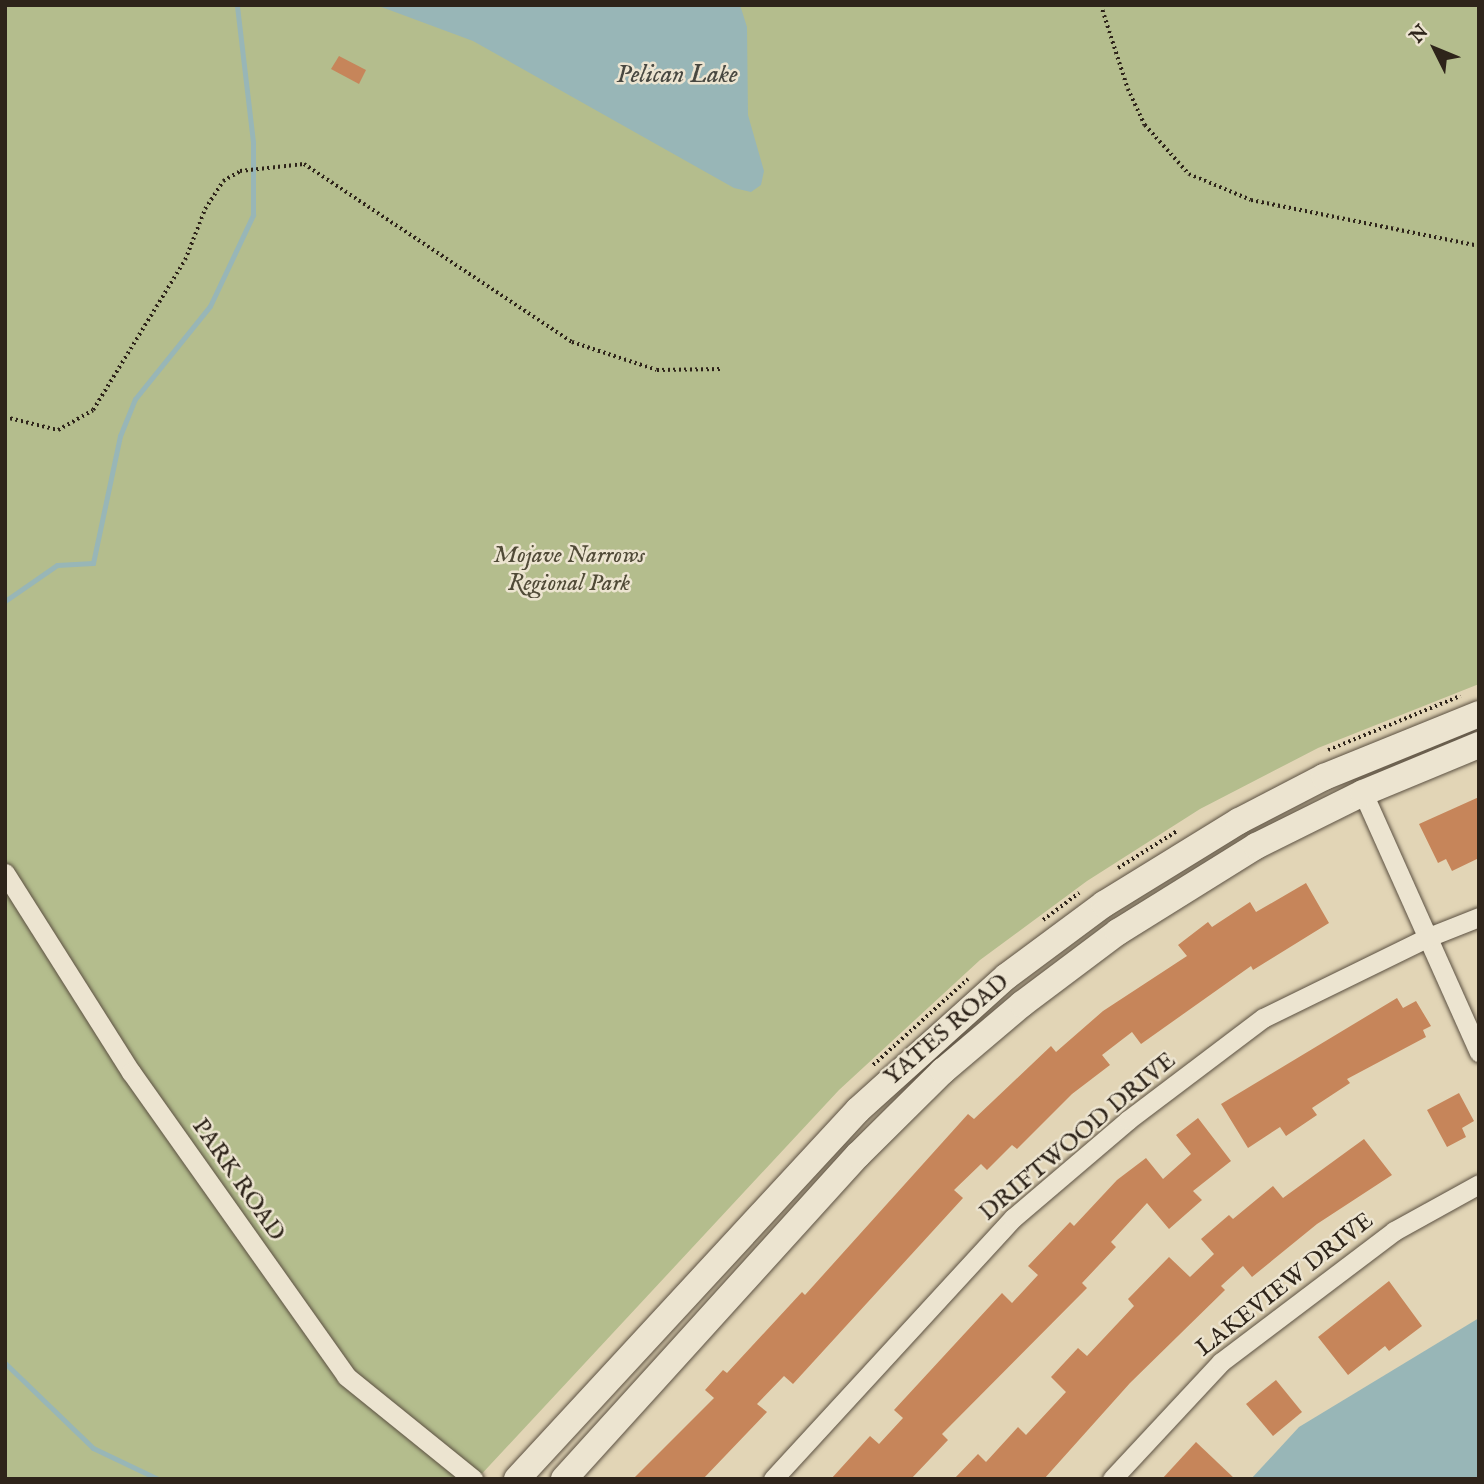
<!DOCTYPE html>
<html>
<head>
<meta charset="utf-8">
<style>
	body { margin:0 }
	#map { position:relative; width:1484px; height:1484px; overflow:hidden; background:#e2d5b6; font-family:"IM FELL English",serif }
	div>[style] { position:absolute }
	.green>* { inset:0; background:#b4bd8d }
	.water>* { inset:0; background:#98b6b7 }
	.stream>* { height:5px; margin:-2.5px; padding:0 2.5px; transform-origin:2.5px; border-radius:2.5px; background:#98b6b7 }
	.building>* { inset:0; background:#c6855a }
	.path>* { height:3.5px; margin-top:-1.75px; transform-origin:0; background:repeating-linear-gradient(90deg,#2e241a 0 2px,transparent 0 5.5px) }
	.roads { filter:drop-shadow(0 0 2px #5b5041) drop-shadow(0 0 2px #5b5041) }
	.street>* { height:19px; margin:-9.5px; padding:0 9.5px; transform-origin:9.5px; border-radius:9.5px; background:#ece4d0 }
	.secondary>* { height:26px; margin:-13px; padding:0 13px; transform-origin:13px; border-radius:13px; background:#ece4d0 }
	span { translate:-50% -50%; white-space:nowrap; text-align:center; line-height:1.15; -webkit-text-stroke:5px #ece4d0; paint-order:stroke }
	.park-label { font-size:24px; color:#504a37; font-style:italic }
	.street-label { font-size:24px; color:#2e241a }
	.water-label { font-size:26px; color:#484841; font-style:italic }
	.frame { position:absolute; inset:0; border:7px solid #2e241a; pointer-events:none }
	.north { position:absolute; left:1400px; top:14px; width:70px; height:70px; -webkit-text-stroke:5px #ece4d0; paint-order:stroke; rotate:313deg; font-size:19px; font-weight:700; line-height:28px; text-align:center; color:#2e241a }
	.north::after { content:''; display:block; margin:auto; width:24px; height:32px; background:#2e241a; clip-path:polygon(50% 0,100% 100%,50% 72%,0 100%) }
</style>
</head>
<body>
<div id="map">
	<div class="green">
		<div style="clip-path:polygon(5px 5px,1479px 5px,1479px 684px,1318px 748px,1200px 809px,1087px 881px,980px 960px,839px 1090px,477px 1479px,5px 1479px)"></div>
	</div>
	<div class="water">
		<div style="clip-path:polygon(376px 5px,740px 5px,747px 27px,748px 115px,764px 171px,761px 185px,751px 192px,734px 188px,473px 41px)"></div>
		<div style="clip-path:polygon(1479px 1318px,1479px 1479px,1251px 1479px,1299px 1427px)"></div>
	</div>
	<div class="stream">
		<div style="left:5px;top:601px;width:63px;rotate:-34.7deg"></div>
		<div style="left:57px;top:565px;width:36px;rotate:-3deg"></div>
		<div style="left:93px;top:563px;width:130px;rotate:-78deg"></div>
		<div style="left:120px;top:436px;width:40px;rotate:-68deg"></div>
		<div style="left:135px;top:399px;width:119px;rotate:-51.1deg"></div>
		<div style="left:210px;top:306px;width:101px;rotate:-64.7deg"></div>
		<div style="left:253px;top:215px;width:73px;rotate:-90deg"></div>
		<div style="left:253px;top:142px;width:138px;rotate:-96.7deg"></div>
		<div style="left:5px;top:1363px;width:122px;rotate:44deg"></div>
		<div style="left:93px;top:1448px;width:72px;rotate:25.5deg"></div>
	</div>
	<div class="building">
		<div style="clip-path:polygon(339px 56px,366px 70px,359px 84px,331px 69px)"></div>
		<div style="clip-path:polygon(1479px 797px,1479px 858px,1452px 871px,1446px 859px,1438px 863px,1419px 824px)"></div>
		<div style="clip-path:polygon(1306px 883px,1329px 923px,1253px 970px,1251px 966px,1141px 1044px,1132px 1032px,1102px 1055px,1110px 1065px,1072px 1094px,1017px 1149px,1012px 1145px,987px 1170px,981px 1164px,954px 1190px,963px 1198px,793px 1384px,784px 1376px,757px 1404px,767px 1412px,703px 1479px,633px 1479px,714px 1398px,705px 1390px,723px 1370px,727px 1373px,802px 1292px,805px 1295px,968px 1114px,974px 1119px,1051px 1046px,1056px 1052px,1103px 1011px,1187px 956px,1178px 945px,1208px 922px,1212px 927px,1250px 902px,1256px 912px)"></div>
		<div style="clip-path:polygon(1397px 998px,1403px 1008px,1416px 1001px,1431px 1026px,1423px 1030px,1426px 1037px,1347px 1079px,1350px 1083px,1312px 1108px,1317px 1115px,1286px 1136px,1280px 1127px,1248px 1148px,1221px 1104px)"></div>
		<div style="clip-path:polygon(1459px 1093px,1474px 1121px,1462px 1128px,1466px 1137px,1447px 1147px,1427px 1110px)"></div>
		<div style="clip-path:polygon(1198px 1118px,1231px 1161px,1193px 1191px,1202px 1200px,1169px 1229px,1147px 1203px,1111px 1242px,1116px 1247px,1082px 1283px,1087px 1288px,942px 1434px,948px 1440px,911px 1479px,831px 1479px,870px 1436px,879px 1444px,903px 1418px,894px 1410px,1002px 1293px,1012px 1303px,1038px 1275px,1028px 1266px,1070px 1222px,1074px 1226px,1117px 1180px,1146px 1158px,1163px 1179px,1191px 1154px,1176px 1135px)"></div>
		<div style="clip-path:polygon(1364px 1139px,1392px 1175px,1317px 1224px,1252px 1277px,1243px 1266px,1221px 1286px,1225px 1290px,1130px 1383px,1044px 1479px,954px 1479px,978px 1454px,986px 1462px,1018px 1427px,1026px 1435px,1066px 1392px,1051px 1377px,1078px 1348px,1087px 1356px,1134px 1306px,1128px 1299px,1169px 1257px,1190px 1277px,1214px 1254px,1201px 1239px,1229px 1215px,1233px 1219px,1273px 1186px,1283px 1198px)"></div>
		<div style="clip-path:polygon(1389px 1281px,1422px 1326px,1389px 1351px,1385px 1346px,1348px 1375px,1318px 1337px)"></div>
		<div style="clip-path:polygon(1276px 1380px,1302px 1412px,1273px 1436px,1246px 1404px)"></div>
		<div style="clip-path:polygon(1196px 1442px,1235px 1479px,1162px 1479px)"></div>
	</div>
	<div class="path">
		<div style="left:1101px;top:5px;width:88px;rotate:72.2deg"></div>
		<div style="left:1128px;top:89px;width:40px;rotate:65deg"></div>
		<div style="left:1145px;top:125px;width:66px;rotate:48.1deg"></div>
		<div style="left:1189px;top:174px;width:67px;rotate:22.8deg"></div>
		<div style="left:1251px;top:200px;width:233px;rotate:11.4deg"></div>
		<div style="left:5px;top:417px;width:55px;rotate:13.8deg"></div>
		<div style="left:58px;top:430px;width:40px;rotate:-29.7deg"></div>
		<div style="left:93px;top:410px;width:176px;rotate:-58.5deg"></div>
		<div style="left:185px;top:260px;width:55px;rotate:-68.6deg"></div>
		<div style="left:205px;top:209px;width:33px;rotate:-57deg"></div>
		<div style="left:223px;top:181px;width:20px;rotate:-30deg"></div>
		<div style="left:240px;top:171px;width:64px;rotate:-6.2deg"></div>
		<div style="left:304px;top:164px;width:322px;rotate:33.6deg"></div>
		<div style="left:572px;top:342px;width:89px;rotate:18.2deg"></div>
		<div style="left:657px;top:370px;width:65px;rotate:-0.9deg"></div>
		<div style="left:1328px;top:750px;width:143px;rotate:-22.2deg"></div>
		<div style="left:1118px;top:868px;width:70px;rotate:-32.1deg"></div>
		<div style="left:1043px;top:920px;width:45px;rotate:-36.9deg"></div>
		<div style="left:873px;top:1065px;width:128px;rotate:-42.2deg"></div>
	</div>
	<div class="roads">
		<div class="street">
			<div style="left:1363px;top:793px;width:284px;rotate:65.9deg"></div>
			<div style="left:5px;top:873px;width:236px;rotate:57.7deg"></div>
			<div style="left:131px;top:1072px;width:372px;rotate:54.7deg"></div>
			<div style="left:346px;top:1376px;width:164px;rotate:39deg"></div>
			<div style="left:773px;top:1479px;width:355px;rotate:-47.4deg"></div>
			<div style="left:1013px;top:1218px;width:151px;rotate:-40.4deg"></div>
			<div style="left:1128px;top:1120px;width:169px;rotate:-37.1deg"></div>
			<div style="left:1263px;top:1018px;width:182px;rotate:-26.1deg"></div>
			<div style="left:1426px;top:938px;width:57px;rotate:-21.6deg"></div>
			<div style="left:1112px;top:1479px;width:160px;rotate:-47deg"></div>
			<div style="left:1221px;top:1362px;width:217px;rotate:-37.1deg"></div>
			<div style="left:1394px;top:1231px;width:97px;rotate:-28.9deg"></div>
		</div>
		<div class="secondary">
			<div style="left:517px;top:1479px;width:502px;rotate:-47.26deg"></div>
			<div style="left:858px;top:1110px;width:200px;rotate:-42deg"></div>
			<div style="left:1007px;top:976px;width:121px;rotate:-36.6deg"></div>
			<div style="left:1104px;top:904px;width:158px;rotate:-31.6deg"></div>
			<div style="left:1239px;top:821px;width:96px;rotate:-27.4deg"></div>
			<div style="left:1324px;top:777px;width:167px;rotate:-22.1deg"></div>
			<div style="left:564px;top:1479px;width:438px;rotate:-47.8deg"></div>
			<div style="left:858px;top:1155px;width:120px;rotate:-44.7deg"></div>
			<div style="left:943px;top:1071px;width:104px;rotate:-40.3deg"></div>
			<div style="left:1022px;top:1004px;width:120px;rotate:-36.9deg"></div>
			<div style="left:1118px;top:932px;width:163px;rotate:-31.9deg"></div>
			<div style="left:1256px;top:846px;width:119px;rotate:-26.4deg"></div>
			<div style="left:1363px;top:793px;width:126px;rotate:-22.5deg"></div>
		</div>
	</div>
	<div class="park-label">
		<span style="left:569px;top:570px">Mojave Narrows<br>Regional Park</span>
	</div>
	<div class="street-label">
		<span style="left:947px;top:1030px;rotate:-41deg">YATES ROAD</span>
		<span style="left:1078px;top:1137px;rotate:-40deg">DRIFTWOOD DRIVE</span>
		<span style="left:238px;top:1180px;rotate:55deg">PARK ROAD</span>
		<span style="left:1285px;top:1285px;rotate:-38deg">LAKEVIEW DRIVE</span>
	</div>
	<div class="water-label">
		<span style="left:677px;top:75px">Pelican Lake</span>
	</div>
	<div class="frame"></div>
	<div class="north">N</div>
</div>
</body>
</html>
